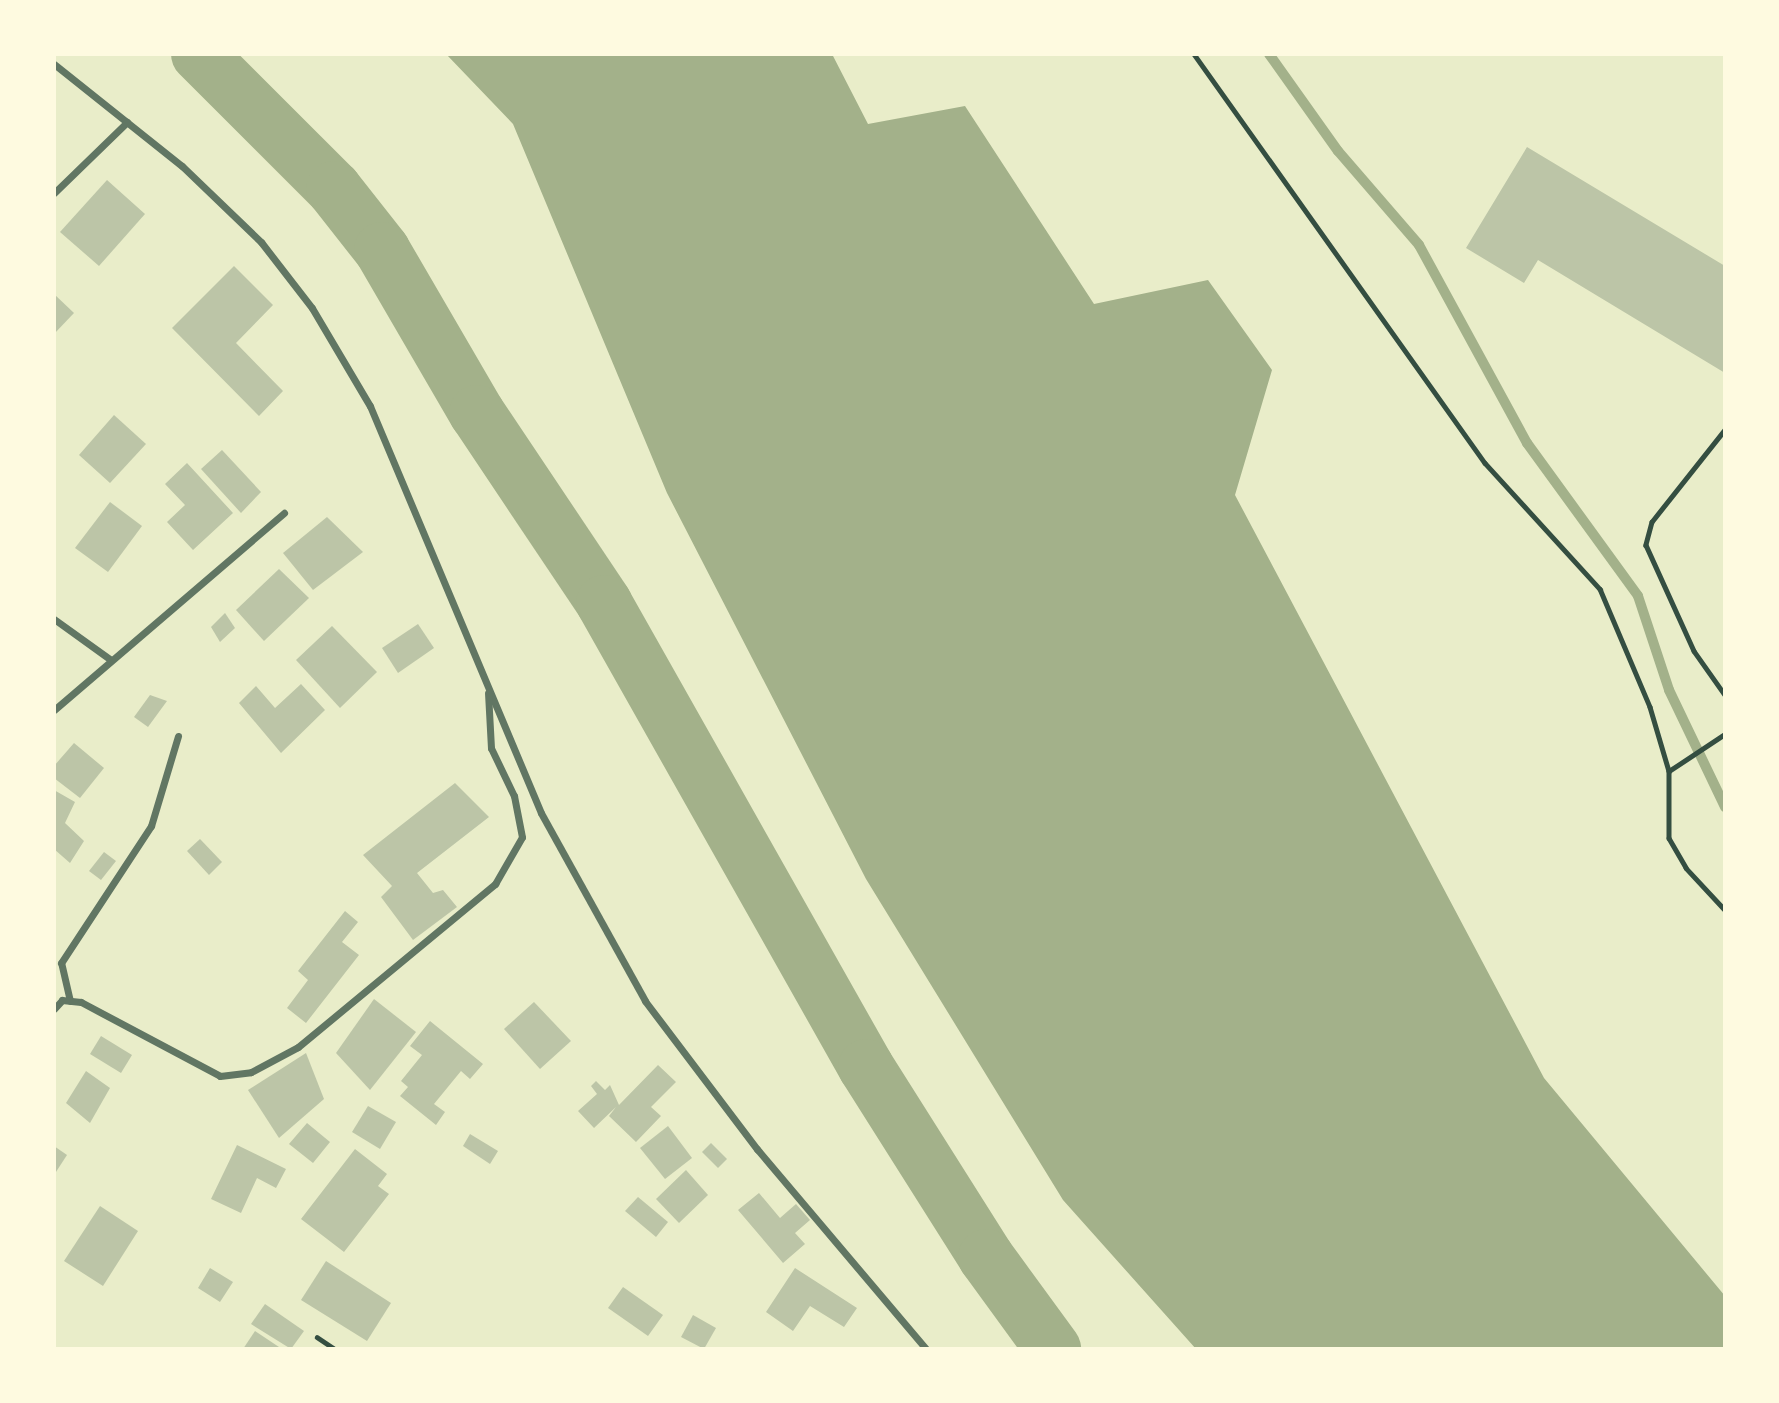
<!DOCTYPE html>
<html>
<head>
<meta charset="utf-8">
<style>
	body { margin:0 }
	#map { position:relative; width:1779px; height:1403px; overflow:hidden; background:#e9edc9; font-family:"Space Grotesk",sans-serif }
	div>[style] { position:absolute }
	.water>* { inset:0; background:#a3b18a }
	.stream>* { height:10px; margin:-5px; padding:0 5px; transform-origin:5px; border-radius:5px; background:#a3b18a }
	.river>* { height:56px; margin:-28px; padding:0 28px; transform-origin:28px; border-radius:28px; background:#a3b18a }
	.building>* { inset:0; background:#bcc5a7 }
	.path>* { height:4.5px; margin:-2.25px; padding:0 2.25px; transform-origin:2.25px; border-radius:2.25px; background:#344e41 }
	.minor>* { height:7px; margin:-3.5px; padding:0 3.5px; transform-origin:3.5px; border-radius:3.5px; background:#617663 }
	span { translate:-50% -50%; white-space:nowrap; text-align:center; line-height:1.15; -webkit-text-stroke:7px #fefae0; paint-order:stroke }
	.frame { position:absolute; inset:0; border:56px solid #fefae0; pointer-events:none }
</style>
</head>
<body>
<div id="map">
	<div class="water">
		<div style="clip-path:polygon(446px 54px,832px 54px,868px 124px,965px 106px,1094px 304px,1208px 280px,1272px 370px,1235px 495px,1544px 1078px,1725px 1296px,1725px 1349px,1196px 1349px,1063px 1200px,866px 879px,667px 493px,513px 124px)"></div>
	</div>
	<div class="stream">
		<div style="left:1269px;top:54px;width:119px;rotate:54.6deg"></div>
		<div style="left:1338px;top:151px;width:124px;rotate:49.2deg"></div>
		<div style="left:1419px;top:245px;width:226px;rotate:61.4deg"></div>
		<div style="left:1527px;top:443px;width:189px;rotate:54deg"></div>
		<div style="left:1638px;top:596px;width:99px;rotate:71.7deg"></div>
		<div style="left:1669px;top:690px;width:130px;rotate:64.4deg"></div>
	</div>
	<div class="river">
		<div style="left:199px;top:54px;width:191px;rotate:45deg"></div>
		<div style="left:334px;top:189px;width:78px;rotate:51.8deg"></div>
		<div style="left:382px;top:250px;width:189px;rotate:59.8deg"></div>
		<div style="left:477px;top:413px;width:229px;rotate:56.2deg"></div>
		<div style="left:604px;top:603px;width:533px;rotate:60.55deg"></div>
		<div style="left:866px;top:1067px;width:225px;rotate:57.7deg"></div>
		<div style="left:986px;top:1257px;width:114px;rotate:53.9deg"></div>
	</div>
	<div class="building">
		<div style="clip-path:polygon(1527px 147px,1725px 266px,1725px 373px,1538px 260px,1524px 283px,1466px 248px)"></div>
		<div style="clip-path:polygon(107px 180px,145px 214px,99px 266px,60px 232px)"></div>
		<div style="clip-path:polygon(234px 266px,273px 305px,236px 343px,283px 391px,259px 416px,172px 328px)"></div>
		<div style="clip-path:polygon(54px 294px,74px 313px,54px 334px)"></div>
		<div style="clip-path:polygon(114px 415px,146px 444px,110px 483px,79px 455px)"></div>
		<div style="clip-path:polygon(222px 450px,261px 492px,241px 513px,201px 469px)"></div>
		<div style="clip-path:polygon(187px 463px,233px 513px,193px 550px,167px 522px,185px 505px,165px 484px)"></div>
		<div style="clip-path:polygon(110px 502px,142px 526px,108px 572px,75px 548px)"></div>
		<div style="clip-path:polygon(327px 517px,363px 552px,313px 590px,283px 553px)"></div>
		<div style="clip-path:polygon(279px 569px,309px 598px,264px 641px,236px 610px)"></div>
		<div style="clip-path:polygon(225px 613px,235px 628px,220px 642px,211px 627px)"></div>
		<div style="clip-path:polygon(418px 624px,434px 648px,398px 673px,382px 648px)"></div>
		<div style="clip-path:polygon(332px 626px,377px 672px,340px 708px,296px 660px)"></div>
		<div style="clip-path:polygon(301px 684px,325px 710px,281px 753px,239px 703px,256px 686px,275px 708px)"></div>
		<div style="clip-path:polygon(150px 695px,167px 701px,148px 727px,134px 717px)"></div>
		<div style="clip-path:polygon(74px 743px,104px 768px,80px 798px,54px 778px,54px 766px)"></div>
		<div style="clip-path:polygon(455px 783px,489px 817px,417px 873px,433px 893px,443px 890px,457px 907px,413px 940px,381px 897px,392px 886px,363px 855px)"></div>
		<div style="clip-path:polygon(54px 790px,75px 802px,65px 823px,84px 841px,70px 863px,54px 849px)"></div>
		<div style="clip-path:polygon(200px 839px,222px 862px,209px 875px,187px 851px)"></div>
		<div style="clip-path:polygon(104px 852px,116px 861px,101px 880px,89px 871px)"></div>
		<div style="clip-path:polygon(345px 911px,358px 922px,342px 942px,359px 955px,306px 1023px,287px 1008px,308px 980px,298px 971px)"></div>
		<div style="clip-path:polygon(374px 999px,416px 1032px,370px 1090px,336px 1053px)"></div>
		<div style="clip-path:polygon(534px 1002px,571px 1041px,540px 1069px,504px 1029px)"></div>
		<div style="clip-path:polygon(430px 1021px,483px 1064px,470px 1079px,461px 1071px,434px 1104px,445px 1112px,436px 1125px,400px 1096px,408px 1087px,401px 1081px,422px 1055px,410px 1046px)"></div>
		<div style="clip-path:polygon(101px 1036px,132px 1055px,121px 1073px,90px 1054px)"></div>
		<div style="clip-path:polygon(306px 1053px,324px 1099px,279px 1138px,248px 1090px)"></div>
		<div style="clip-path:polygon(658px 1065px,676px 1082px,651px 1107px,661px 1116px,636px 1142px,609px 1116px,616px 1107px,594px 1128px,578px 1111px,597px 1094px,591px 1086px,596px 1081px,605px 1090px,610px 1085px,619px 1105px)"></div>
		<div style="clip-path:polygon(86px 1071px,110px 1088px,90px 1123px,66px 1103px)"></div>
		<div style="clip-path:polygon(368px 1106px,396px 1122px,380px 1149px,352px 1132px)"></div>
		<div style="clip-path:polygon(307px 1123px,330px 1142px,313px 1163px,289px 1144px)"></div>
		<div style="clip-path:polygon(668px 1126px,692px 1158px,665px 1179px,640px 1148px)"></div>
		<div style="clip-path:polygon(470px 1134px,498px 1151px,490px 1164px,463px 1146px)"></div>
		<div style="clip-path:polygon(711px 1143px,727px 1159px,718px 1168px,702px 1152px)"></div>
		<div style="clip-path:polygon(237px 1145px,286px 1169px,276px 1188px,257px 1178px,241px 1213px,211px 1199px)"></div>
		<div style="clip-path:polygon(54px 1146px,67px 1155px,54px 1175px)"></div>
		<div style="clip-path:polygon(355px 1149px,387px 1174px,378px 1186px,389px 1194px,344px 1252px,301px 1219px)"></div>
		<div style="clip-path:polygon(686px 1170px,708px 1195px,679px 1223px,656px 1199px)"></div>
		<div style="clip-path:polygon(759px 1193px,780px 1218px,796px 1204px,810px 1220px,795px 1233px,805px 1244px,783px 1263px,738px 1210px)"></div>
		<div style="clip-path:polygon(638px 1197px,668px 1222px,656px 1237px,625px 1211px)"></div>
		<div style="clip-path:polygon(100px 1206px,138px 1231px,103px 1286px,64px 1261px)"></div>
		<div style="clip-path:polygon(326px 1261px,391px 1303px,367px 1341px,301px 1300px)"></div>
		<div style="clip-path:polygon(210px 1268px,233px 1282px,220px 1302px,198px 1288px)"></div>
		<div style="clip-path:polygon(795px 1268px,857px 1308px,844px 1327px,810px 1306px,793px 1331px,766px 1312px)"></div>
		<div style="clip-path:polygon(623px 1287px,663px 1315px,648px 1336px,608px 1308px)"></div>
		<div style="clip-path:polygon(265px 1304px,304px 1331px,291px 1349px,251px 1324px)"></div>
		<div style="clip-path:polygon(693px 1315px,716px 1328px,704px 1349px,681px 1337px)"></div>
		<div style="clip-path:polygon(255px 1331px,282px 1349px,243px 1349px)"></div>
	</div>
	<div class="path">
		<div style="left:1194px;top:54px;width:502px;rotate:54.57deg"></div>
		<div style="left:1485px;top:463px;width:171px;rotate:47.6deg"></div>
		<div style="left:1600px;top:589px;width:128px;rotate:67deg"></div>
		<div style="left:1650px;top:707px;width:67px;rotate:73.5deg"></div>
		<div style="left:1669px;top:771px;width:67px;rotate:90deg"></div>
		<div style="left:1669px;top:838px;width:34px;rotate:60deg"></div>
		<div style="left:1686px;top:868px;width:57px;rotate:47.1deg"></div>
		<div style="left:1725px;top:430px;width:117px;rotate:128.4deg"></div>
		<div style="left:1652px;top:522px;width:24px;rotate:105deg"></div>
		<div style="left:1646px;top:545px;width:116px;rotate:65.6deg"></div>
		<div style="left:1694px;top:651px;width:54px;rotate:54.8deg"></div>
		<div style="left:1669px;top:771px;width:67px;rotate:-33.5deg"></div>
		<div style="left:317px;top:1337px;width:22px;rotate:34deg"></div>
	</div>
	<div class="minor">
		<div style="left:54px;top:64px;width:164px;rotate:38.6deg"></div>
		<div style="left:182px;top:166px;width:110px;rotate:43.9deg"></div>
		<div style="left:261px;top:242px;width:83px;rotate:52.3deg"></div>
		<div style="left:312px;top:308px;width:114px;rotate:59.4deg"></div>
		<div style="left:370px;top:406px;width:441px;rotate:67.2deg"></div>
		<div style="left:541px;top:813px;width:215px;rotate:61deg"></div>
		<div style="left:645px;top:1001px;width:186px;rotate:52.9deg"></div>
		<div style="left:757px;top:1149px;width:262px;rotate:49.8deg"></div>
		<div style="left:54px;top:193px;width:102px;rotate:-44.2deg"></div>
		<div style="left:54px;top:619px;width:70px;rotate:35.7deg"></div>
		<div style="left:54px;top:710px;width:303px;rotate:-40.6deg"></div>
		<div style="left:70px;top:1001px;width:39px;rotate:-103deg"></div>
		<div style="left:61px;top:963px;width:164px;rotate:-56.7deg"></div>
		<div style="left:151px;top:826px;width:94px;rotate:-73.3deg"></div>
		<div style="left:54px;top:1009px;width:12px;rotate:-48deg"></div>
		<div style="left:62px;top:1000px;width:19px;rotate:6deg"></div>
		<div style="left:81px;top:1002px;width:157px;rotate:28deg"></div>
		<div style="left:220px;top:1076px;width:31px;rotate:-7deg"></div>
		<div style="left:251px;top:1072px;width:53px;rotate:-28deg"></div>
		<div style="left:298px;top:1047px;width:256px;rotate:-39.6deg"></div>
		<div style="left:495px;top:884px;width:54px;rotate:-60.1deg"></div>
		<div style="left:522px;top:837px;width:42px;rotate:-101deg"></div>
		<div style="left:514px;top:796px;width:53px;rotate:-115.6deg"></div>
		<div style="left:491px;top:748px;width:55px;rotate:-93.1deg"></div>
	</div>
	<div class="frame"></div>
</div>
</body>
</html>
